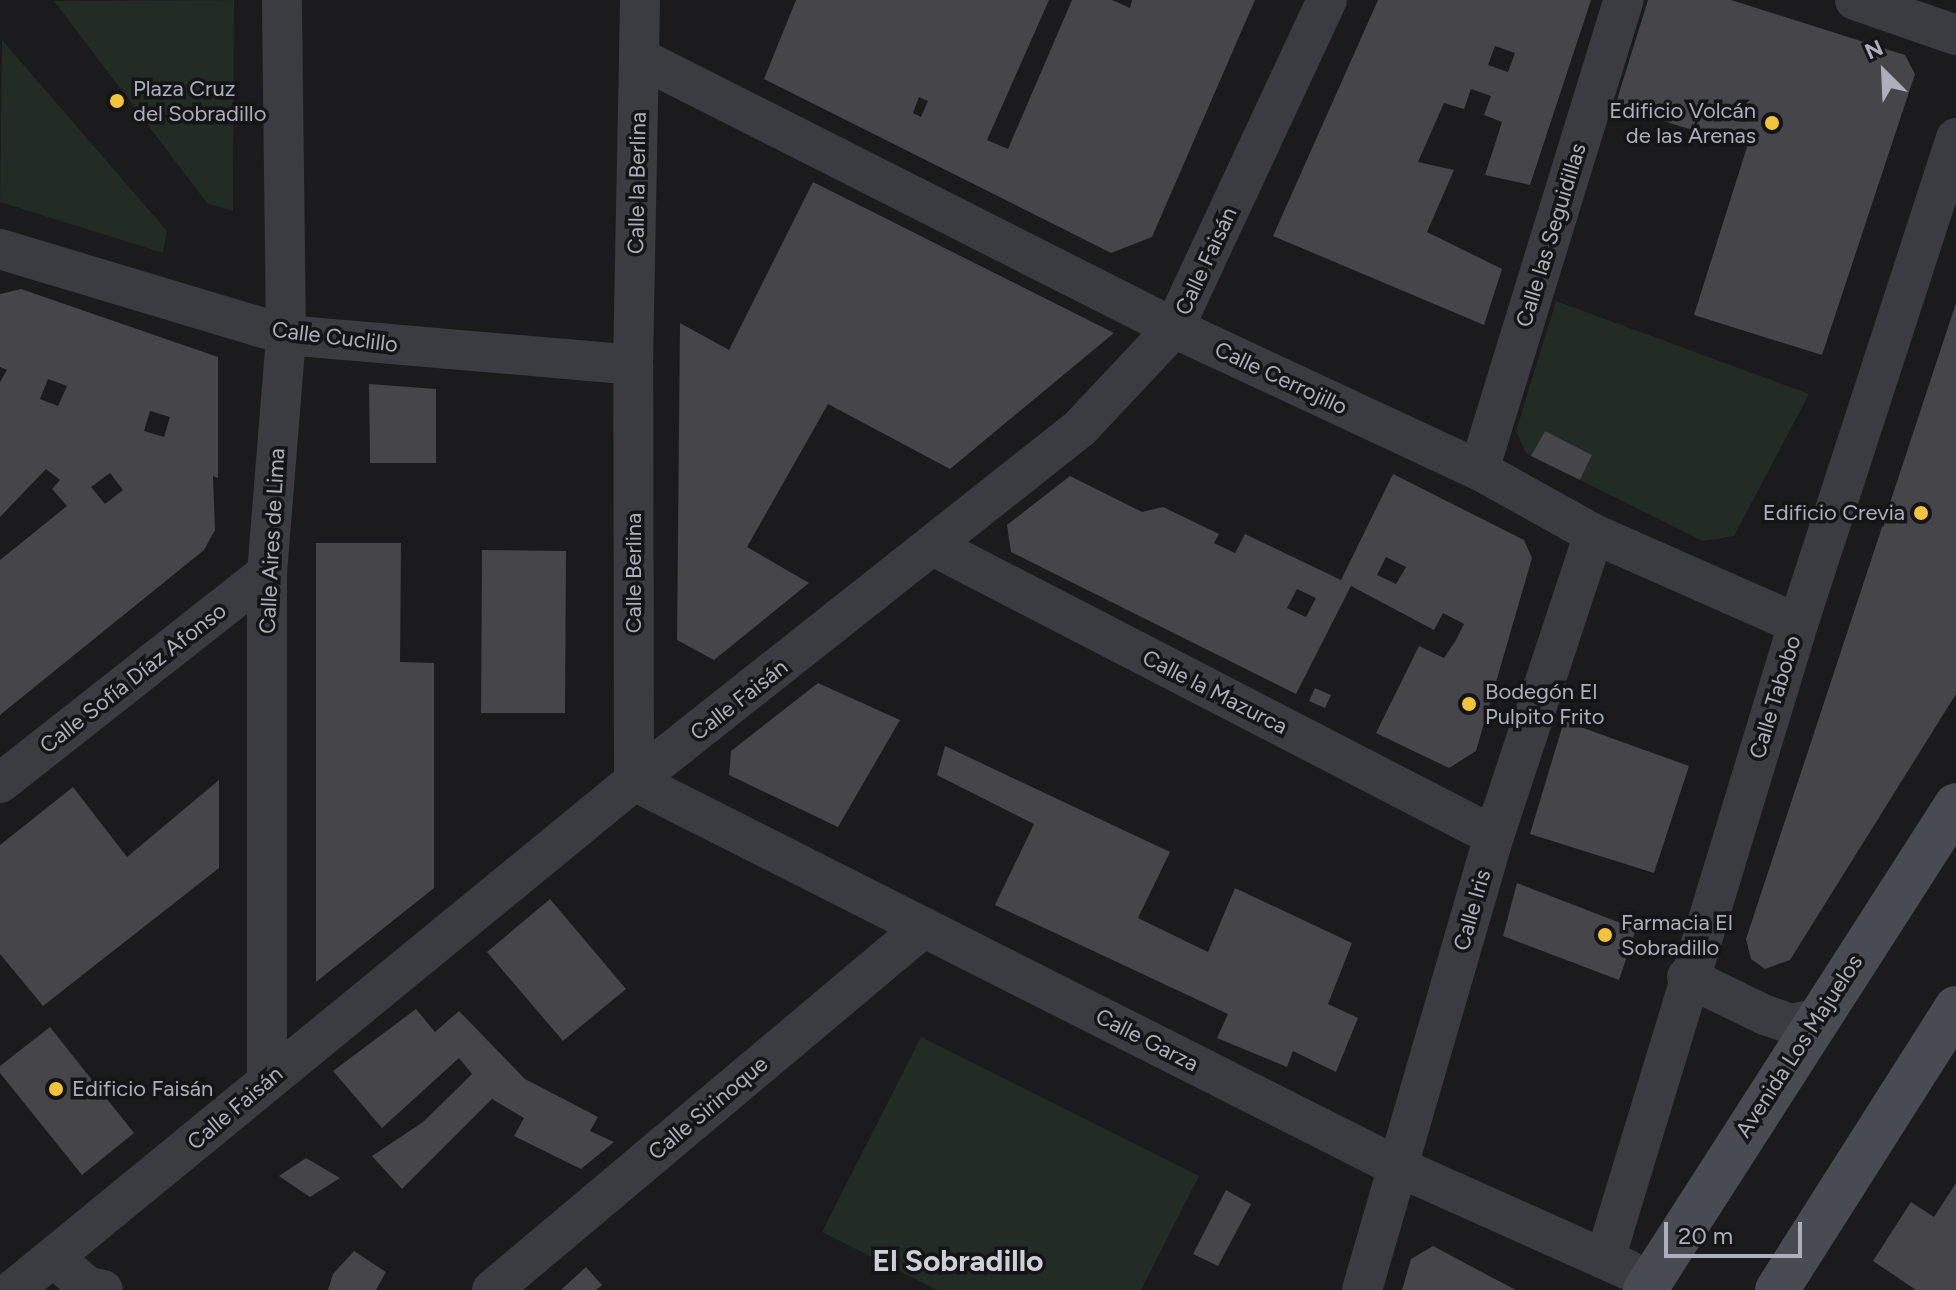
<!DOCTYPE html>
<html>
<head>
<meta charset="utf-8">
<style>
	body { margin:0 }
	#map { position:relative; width:1956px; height:1290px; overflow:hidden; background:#1b1a1d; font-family:Figtree,sans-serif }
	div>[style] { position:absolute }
	.green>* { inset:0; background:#222b24 }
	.building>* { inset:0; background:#45454a }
	.street>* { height:40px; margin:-20px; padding:0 20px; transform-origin:20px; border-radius:20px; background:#3b3c42 }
	.secondary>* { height:44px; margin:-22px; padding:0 22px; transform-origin:22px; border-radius:22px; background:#494b52 }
	.dots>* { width:22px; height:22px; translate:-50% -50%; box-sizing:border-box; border:4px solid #151518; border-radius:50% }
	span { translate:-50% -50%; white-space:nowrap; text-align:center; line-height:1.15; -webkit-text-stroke:7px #151518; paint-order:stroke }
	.poi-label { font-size:22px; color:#adb0bc }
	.left { translate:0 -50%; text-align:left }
	.right { translate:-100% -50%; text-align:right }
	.street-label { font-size:22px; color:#adb0bc }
	.district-label { font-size:30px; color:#ced0d8; font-weight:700 }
	.north { position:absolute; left:1844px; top:32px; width:80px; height:80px; -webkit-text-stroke:6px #151518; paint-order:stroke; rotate:336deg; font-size:22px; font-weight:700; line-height:32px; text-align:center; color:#adb0bc }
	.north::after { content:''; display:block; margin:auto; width:28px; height:36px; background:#adb0bc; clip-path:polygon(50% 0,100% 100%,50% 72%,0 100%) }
	.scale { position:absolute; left:1664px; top:1222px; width:138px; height:36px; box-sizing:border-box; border:4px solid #adb0bc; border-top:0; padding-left:10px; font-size:24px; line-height:28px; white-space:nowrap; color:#adb0bc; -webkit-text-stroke:6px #151518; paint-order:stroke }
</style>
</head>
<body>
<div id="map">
	<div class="green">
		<div style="clip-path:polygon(234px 0,233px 211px,207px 203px,54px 1px)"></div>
		<div style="clip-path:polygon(2px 40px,167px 231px,163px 253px,0 202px)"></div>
		<div style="clip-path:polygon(1556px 301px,1809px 394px,1734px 536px,1703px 541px,1580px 480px,1592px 455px,1545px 431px,1531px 456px,1526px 453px,1516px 431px)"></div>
		<div style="clip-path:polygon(921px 1037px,1199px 1176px,1141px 1290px,937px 1290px,822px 1232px)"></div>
	</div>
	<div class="building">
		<div style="clip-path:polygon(evenodd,796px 0,1049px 0,987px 140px,1008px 149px,1072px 0,1112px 0,1130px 8px,1132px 0,1255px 0,1152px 237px,1111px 253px,764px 79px,796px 0,919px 97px,928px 101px,921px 117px,913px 113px,919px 97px)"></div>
		<div style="clip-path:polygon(evenodd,1378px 0,1591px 0,1530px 185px,1485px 175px,1502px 122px,1484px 115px,1491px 96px,1471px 89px,1464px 109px,1444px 103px,1418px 162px,1454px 170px,1427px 232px,1502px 269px,1484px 325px,1273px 236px,1378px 0,1495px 46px,1515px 53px,1508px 72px,1488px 65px,1495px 46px)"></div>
		<div style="clip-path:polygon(1648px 0,1731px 0,1905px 55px,1915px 74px,1822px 355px,1694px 315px,1747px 147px,1615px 106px)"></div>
		<div style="clip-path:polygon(813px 182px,1114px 333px,950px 469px,828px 404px,747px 547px,809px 583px,714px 660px,677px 640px,680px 323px,729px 350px)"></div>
		<div style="clip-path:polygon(evenodd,21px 289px,218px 357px,218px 478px,213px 476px,215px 530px,204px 550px,0 715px,0 560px,67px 506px,52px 489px,60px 480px,46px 469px,0 517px,0 382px,7px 370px,0 367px,0 294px,21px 289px,48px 379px,67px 386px,58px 406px,40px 399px,48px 379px,21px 289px,150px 411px,170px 417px,164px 437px,144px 431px,150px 411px,21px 289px,110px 473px,123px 490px,105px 504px,91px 487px,110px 473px)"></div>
		<div style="clip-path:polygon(1956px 303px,1956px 694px,1790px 960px,1765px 969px,1751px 959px,1746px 939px)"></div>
		<div style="clip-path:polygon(369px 384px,436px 389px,436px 463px,370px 463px)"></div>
		<div style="clip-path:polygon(1545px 431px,1592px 455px,1580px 480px,1531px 456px)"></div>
		<div style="clip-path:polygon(evenodd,1393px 474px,1524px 540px,1532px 558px,1476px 751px,1449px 768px,1376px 733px,1419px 646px,1444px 658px,1456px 640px,1464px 624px,1443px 613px,1434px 630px,1351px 586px,1296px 694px,1011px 552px,1007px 525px,1070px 476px,1142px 512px,1163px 507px,1219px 534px,1214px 543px,1235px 553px,1245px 534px,1341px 580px,1393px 474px,1386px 557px,1406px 567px,1396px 584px,1377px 575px,1386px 557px,1393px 474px,1297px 589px,1316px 598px,1306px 617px,1287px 608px,1297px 589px)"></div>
		<div style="clip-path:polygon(316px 543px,401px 543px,400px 662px,434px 663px,434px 888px,316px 982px)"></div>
		<div style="clip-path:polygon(482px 550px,566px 551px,565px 713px,481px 713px)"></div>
		<div style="clip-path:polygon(818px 683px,900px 720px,838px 827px,729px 775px,731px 751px)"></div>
		<div style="clip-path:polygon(1315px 688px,1331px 695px,1325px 708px,1309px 701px)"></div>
		<div style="clip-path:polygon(1564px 721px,1689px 766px,1654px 873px,1530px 834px)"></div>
		<div style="clip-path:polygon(945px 746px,1170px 852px,1138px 918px,1208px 952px,1235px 888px,1352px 943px,1328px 1004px,1358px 1018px,1336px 1072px,1293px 1051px,1287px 1067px,1217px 1038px,1228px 1014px,995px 905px,1034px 824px,937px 775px)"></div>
		<div style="clip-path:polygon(219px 780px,219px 868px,43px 1006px,0 954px,0 845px,73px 787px,127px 857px)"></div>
		<div style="clip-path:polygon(1517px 883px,1636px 929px,1619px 980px,1503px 936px)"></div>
		<div style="clip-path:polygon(550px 899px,626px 989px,563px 1041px,487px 952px)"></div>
		<div style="clip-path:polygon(416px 1009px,435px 1032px,459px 1011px,525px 1079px,598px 1117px,590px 1131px,614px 1142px,581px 1169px,514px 1136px,524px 1118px,492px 1099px,402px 1189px,372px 1156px,423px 1122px,472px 1074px,459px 1058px,382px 1128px,333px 1071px)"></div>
		<div style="clip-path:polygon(50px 1027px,134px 1133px,82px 1175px,0 1073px,0 1066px)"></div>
		<div style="clip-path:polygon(306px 1158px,340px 1178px,310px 1197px,279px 1176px)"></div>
		<div style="clip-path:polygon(1956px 1183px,1956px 1290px,1916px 1290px,1873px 1261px,1911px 1202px,1934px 1217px)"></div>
		<div style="clip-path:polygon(1226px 1190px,1251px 1204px,1218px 1266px,1193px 1254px)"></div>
		<div style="clip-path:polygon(1433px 1246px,1493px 1278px,1516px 1290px,1402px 1290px,1411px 1259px)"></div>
		<div style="clip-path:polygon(354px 1251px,386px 1272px,376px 1290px,328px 1290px,333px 1274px)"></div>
		<div style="clip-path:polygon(586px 1267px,602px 1285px,596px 1290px,561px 1290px)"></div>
	</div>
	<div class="street">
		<div style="left:1855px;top:0;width:107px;rotate:19.1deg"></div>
		<div style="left:640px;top:58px;width:598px;rotate:26.82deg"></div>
		<div style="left:1174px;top:328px;width:336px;rotate:25deg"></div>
		<div style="left:1479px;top:470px;width:132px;rotate:29.1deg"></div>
		<div style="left:1594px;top:534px;width:223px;rotate:23.8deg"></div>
		<div style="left:0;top:249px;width:299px;rotate:16.7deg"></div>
		<div style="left:286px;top:335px;width:348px;rotate:4.9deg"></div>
		<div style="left:1479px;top:470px;width:492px;rotate:-72.9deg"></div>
		<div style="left:935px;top:547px;width:629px;rotate:27.34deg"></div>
		<div style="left:634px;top:781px;width:854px;rotate:26.81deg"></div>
		<div style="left:1396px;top:1166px;width:254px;rotate:24.1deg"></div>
		<div style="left:634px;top:781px;width:416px;rotate:-90.1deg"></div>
		<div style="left:633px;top:365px;width:365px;rotate:-88.9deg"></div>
		<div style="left:0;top:783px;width:340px;rotate:-38.2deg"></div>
		<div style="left:1687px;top:977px;width:87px;rotate:26deg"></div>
		<div style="left:1765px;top:1015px;width:28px;rotate:19deg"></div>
		<div style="left:1791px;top:1024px;width:25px;rotate:-12deg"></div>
		<div style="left:267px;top:1081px;width:508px;rotate:-90deg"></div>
		<div style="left:267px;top:573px;width:239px;rotate:-85.4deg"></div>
		<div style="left:286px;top:335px;width:335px;rotate:-90.7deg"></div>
		<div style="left:54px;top:1258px;width:45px;rotate:40.5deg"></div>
		<div style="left:88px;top:1287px;width:15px;rotate:11deg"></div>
		<div style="left:1605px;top:1259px;width:664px;rotate:-73.09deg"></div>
		<div style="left:1798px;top:624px;width:511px;rotate:-71.99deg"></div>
		<div style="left:13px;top:1290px;width:803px;rotate:-39.34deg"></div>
		<div style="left:634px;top:781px;width:569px;rotate:-38.36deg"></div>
		<div style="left:1080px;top:428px;width:137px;rotate:-46.8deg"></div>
		<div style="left:1174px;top:328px;width:362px;rotate:-65deg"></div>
		<div style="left:492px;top:1290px;width:564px;rotate:-40.04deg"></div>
		<div style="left:1362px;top:1290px;width:473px;rotate:-73.8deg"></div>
		<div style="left:1494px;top:836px;width:318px;rotate:-71.7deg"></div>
	</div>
	<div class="secondary">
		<div style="left:1645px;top:1290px;width:576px;rotate:-57.33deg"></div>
		<div style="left:1777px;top:1290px;width:334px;rotate:-57.6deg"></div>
	</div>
	<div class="dots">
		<div style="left:117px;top:101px;background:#f2c33d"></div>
		<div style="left:1772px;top:123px;background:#f2c33d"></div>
		<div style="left:1921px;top:513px;background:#f2c33d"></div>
		<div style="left:1469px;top:704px;background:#f2c33d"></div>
		<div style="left:1605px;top:935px;background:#f2c33d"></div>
		<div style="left:56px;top:1089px;background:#f2c33d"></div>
	</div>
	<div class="poi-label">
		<span class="left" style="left:133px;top:101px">Plaza Cruz<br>del Sobradillo</span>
		<span class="right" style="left:1756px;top:123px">Edificio Volcán<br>de las Arenas</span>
		<span class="right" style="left:1905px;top:513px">Edificio Crevia</span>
		<span class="left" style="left:1485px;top:704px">Bodegón El<br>Pulpito Frito</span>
		<span class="left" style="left:1621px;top:935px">Farmacia El<br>Sobradillo</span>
		<span class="left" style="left:72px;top:1089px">Edificio Faisán</span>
	</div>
	<div class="street-label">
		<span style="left:637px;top:183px;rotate:-89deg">Calle la Berlina</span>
		<span style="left:1551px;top:235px;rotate:-73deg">Calle las Seguidillas</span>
		<span style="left:1206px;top:261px;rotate:-65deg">Calle Faisán</span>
		<span style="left:335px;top:337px;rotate:7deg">Calle Cuclillo</span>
		<span style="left:1281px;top:378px;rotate:25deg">Calle Cerrojillo</span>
		<span style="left:272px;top:541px;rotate:-87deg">Calle Aires de Lima</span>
		<span style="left:634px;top:573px;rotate:-90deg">Calle Berlina</span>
		<span style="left:133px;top:678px;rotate:-38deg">Calle Sofía Díaz Afonso</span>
		<span style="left:1215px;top:692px;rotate:27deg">Calle la Mazurca</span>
		<span style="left:1775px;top:697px;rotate:-73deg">Calle Tabobo</span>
		<span style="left:739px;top:700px;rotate:-38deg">Calle Faisán</span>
		<span style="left:1472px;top:910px;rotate:-74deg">Calle Iris</span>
		<span style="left:1147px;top:1040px;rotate:27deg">Calle Garza</span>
		<span style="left:1799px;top:1046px;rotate:-57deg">Avenida Los Majuelos</span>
		<span style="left:235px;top:1108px;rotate:-40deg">Calle Faisán</span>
		<span style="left:708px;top:1108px;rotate:-40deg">Calle Sirinoque</span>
	</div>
	<div class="district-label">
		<span style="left:958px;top:1261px">El Sobradillo</span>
	</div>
	<div class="north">N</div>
	<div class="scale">20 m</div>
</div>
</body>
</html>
